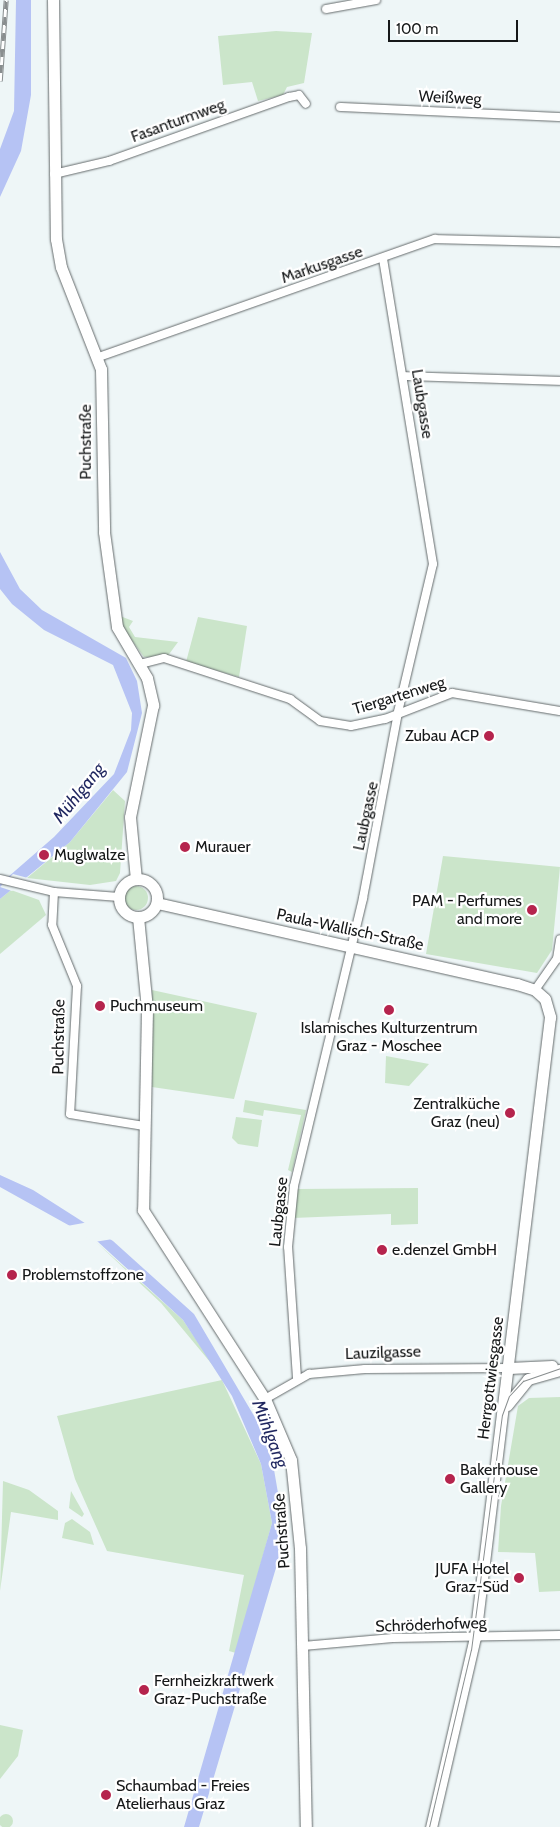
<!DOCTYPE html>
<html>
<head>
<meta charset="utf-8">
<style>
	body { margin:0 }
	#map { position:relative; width:560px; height:1827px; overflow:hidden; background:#eef6f7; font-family:Cabin,sans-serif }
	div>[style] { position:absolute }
	.green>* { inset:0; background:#cbe5ca }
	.round { border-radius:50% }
	.water>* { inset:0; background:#b6c3f4 }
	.pier>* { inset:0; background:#eef6f7 }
	.roads { filter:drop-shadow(0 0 1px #656b6c) drop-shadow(0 0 1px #656b6c) }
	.street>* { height:8px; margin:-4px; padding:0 4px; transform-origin:4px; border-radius:4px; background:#fff }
	.secondary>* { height:11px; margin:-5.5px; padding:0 5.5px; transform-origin:5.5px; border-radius:5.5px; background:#fff }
	.secondary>.ring { margin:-5.5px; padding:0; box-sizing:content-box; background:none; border:11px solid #fff; border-radius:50% }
	.tram>* { height:1px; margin:-0.5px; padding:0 0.5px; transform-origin:0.5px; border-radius:0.5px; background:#898e8f }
	.rail>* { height:4.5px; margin-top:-2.25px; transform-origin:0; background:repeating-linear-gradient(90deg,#fff 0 8px,#898e8f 0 16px); box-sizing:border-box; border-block:1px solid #898e8f }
	.dots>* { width:14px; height:14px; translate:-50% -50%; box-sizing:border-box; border:2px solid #fff; border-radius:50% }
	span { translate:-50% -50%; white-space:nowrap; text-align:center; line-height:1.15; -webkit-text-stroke:4.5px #fff; paint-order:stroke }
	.street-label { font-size:16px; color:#161819 }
	.poi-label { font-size:16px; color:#161819 }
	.right { translate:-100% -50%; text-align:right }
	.left { translate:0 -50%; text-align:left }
	.water-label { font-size:18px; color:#1f265f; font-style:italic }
	.scale { position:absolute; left:388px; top:20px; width:130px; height:22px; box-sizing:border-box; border:2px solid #161819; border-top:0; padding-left:6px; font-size:15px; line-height:18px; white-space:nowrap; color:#161819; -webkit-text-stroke:4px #fff; paint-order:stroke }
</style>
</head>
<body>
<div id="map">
	<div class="green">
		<div style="clip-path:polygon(276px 31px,312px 33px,304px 83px,287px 87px,283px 95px,258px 101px,252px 82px,223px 85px,218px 36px)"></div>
		<div style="clip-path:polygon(120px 616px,133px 621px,129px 627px,135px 637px,178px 642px,167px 657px,144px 657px,122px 627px)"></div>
		<div style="clip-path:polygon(198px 617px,247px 626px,239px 677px,186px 662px)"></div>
		<div style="clip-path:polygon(113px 790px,125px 801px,120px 873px,116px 881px,90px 885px,27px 878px,70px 842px)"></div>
		<div style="clip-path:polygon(443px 856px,560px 867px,552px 950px,537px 973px,426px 954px)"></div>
		<div class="round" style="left:124px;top:886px;width:24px;height:24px"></div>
		<div style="clip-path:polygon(11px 890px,39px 900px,46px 915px,0 954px,0 899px)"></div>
		<div style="clip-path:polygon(152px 990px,257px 1013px,234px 1099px,152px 1087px)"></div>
		<div style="clip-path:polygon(386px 1056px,429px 1064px,409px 1086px,385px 1083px)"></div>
		<div style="clip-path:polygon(245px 1100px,306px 1110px,292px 1172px,288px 1170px,301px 1115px,264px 1110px,263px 1116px,243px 1112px)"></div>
		<div style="clip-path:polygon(236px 1117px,262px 1120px,258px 1147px,238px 1144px,232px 1138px)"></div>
		<div style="clip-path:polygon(418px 1188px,418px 1224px,391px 1225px,391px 1214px,293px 1218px,297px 1189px)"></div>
		<div style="clip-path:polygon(95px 1241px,183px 1320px,215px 1368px,161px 1303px)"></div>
		<div style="clip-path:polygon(222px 1380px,261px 1464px,272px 1523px,236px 1653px,229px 1651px,244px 1575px,107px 1551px,75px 1479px,57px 1416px)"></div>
		<div style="clip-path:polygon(560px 1397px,560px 1591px,539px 1592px,535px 1553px,498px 1552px,501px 1506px,518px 1406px,529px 1398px)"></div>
		<div style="clip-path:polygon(3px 1481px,29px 1490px,58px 1511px,58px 1520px,11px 1512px,0 1591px)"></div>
		<div style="clip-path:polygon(71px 1491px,84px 1514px,82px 1517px,69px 1508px)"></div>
		<div style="clip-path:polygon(72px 1519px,90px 1532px,94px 1545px,62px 1538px,65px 1523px)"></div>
		<div style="clip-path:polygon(0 1725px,23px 1730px,18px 1756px,0 1779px)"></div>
		<div class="round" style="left:-1px;top:1814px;width:14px;height:14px"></div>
	</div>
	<div class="water">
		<div style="clip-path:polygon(16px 0,31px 0,31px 95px,21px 151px,0 197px,0 149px,14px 111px)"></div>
		<div style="clip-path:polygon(0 552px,20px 589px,42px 610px,126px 658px,137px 681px,142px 713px,127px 772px,70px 842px,0 899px,0 884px,54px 837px,114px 774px,131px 730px,132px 713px,113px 665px,44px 630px,12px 604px,0 589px)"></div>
		<div style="clip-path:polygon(0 1175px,33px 1190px,113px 1241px,194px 1314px,263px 1431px,272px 1458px,283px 1522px,281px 1551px,199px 1827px,184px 1827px,272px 1523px,261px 1464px,232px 1396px,183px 1320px,97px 1241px,0 1187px)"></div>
	</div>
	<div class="pier">
		<div style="clip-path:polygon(13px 874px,28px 878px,12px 891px,0 887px)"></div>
		<div style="clip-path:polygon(89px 1222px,102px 1231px,113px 1239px,94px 1242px,67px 1226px)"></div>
	</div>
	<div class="roads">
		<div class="street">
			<div style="left:326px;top:9px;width:51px;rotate:-10.2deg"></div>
			<div style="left:340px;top:107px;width:220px;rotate:2.6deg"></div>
			<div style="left:54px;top:174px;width:57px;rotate:-13.3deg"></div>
			<div style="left:109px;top:161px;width:191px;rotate:-19.6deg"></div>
			<div style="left:289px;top:97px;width:10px;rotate:-11deg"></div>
			<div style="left:299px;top:95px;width:11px;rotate:52deg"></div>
			<div style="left:99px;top:357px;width:356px;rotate:-19.4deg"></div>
			<div style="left:435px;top:239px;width:125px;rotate:1.4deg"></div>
			<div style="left:403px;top:376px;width:157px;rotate:1.8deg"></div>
			<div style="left:140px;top:664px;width:25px;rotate:-14deg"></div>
			<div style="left:164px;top:658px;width:133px;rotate:18deg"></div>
			<div style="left:290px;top:699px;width:37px;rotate:36deg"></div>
			<div style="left:320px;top:721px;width:31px;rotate:9deg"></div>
			<div style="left:351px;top:726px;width:35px;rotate:-12deg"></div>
			<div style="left:385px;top:719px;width:72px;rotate:-21.2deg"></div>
			<div style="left:452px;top:693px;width:109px;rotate:9.5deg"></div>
			<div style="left:0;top:879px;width:56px;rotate:13.5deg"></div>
			<div style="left:54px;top:892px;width:65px;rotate:4.4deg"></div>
			<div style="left:54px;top:892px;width:33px;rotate:93deg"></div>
			<div style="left:52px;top:925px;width:66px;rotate:67.7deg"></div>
			<div style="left:77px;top:986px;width:128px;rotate:93.1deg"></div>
			<div style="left:70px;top:1114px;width:75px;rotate:9.2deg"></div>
			<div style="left:535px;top:990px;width:38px;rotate:-55deg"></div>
			<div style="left:557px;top:959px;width:20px;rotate:-81deg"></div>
			<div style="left:297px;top:1378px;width:131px;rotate:-93.9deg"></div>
			<div style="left:288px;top:1247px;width:61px;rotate:-84.4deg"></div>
			<div style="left:294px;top:1186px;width:296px;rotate:-76.5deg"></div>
			<div style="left:363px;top:898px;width:189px;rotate:-79.3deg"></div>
			<div style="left:398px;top:712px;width:152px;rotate:-76.7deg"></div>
			<div style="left:433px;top:564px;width:310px;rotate:-99.3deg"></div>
			<div style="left:265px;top:1399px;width:51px;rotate:-29.6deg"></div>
			<div style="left:309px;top:1374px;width:56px;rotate:-5.1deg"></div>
			<div style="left:365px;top:1369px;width:144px;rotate:-0.4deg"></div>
			<div style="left:303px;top:1646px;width:90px;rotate:-5.1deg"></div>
			<div style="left:393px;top:1638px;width:167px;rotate:-1deg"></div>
		</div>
		<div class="secondary">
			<div style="left:53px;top:0;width:239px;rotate:89.3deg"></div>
			<div style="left:56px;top:239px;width:28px;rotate:80deg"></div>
			<div style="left:61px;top:267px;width:110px;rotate:68.6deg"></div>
			<div style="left:101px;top:369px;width:163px;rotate:88.9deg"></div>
			<div style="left:104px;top:532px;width:96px;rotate:82.2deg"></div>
			<div style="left:117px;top:627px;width:59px;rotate:59.5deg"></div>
			<div style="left:147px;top:678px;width:28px;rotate:77deg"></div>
			<div style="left:153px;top:705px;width:114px;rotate:101.6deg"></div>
			<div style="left:130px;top:817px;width:62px;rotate:84.5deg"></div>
			<div class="ring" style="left:119px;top:879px;width:27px;height:27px"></div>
			<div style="left:157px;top:903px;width:369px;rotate:12.7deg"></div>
			<div style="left:517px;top:984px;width:19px;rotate:18deg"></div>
			<div style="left:535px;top:990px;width:13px;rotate:42deg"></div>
			<div style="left:545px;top:999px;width:19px;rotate:74deg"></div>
			<div style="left:550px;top:1017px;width:625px;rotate:96.9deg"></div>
			<div style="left:475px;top:1637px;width:195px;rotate:103deg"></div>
			<div style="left:138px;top:917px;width:92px;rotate:84.4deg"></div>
			<div style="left:147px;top:1009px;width:201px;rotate:91.1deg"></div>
			<div style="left:143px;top:1210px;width:225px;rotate:57.2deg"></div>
			<div style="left:265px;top:1399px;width:66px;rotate:66.9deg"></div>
			<div style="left:291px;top:1460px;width:88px;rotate:84.2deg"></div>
			<div style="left:300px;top:1548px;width:279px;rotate:88.8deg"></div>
			<div style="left:509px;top:1368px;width:43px;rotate:-2.7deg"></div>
			<div style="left:507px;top:1405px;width:33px;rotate:-51deg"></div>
			<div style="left:528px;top:1379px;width:33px;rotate:-16deg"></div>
		</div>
	</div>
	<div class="tram">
		<div style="left:429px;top:1827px;width:182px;rotate:-76.7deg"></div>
		<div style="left:471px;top:1650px;width:237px;rotate:-82.5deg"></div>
		<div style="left:502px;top:1415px;width:20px;rotate:-70deg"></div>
		<div style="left:509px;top:1396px;width:21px;rotate:-47deg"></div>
		<div style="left:523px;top:1381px;width:39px;rotate:-19deg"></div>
	</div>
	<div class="rail">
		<div style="left:0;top:81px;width:81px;rotate:-85.8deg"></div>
	</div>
	<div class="dots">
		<div style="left:489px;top:736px;background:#b5244d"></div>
		<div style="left:185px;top:847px;background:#b5244d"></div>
		<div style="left:44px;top:855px;background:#b5244d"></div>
		<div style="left:532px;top:910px;background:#b5244d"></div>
		<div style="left:100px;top:1006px;background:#b5244d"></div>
		<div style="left:389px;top:1010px;background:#b5244d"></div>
		<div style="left:510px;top:1113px;background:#b5244d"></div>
		<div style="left:382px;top:1250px;background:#b5244d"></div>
		<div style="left:12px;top:1275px;background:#b5244d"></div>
		<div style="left:450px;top:1479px;background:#b5244d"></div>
		<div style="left:519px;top:1578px;background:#b5244d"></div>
		<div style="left:144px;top:1690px;background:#b5244d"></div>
		<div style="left:106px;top:1795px;background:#b5244d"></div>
	</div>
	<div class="street-label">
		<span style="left:450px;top:98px;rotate:3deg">Weißweg</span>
		<span style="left:178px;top:121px;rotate:-20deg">Fasanturmweg</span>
		<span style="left:322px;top:265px;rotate:-19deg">Markusgasse</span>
		<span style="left:422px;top:404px;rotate:81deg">Laubgasse</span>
		<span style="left:86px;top:442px;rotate:-90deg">Puchstraße</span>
		<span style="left:399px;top:696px;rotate:-17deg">Tiergartenweg</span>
		<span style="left:366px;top:816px;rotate:-78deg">Laubgasse</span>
		<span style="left:350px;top:930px;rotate:12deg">Paula-Wallisch-Straße</span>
		<span style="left:59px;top:1037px;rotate:-89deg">Puchstraße</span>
		<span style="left:279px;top:1212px;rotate:-84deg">Laubgasse</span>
		<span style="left:383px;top:1353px;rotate:-2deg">Lauzilgasse</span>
		<span style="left:491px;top:1378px;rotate:-83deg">Herrgottwiesgasse</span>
		<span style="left:282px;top:1531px;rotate:-94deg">Puchstraße</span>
		<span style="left:431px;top:1625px;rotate:-2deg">Schröderhofweg</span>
	</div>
	<div class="poi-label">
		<span class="right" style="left:479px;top:736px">Zubau ACP</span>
		<span class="left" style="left:195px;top:847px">Murauer</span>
		<span class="left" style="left:54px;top:855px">Muglwalze</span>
		<span class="right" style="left:522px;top:910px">PAM - Perfumes<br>and more</span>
		<span class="left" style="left:110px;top:1006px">Puchmuseum</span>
		<span style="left:389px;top:1037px">Islamisches Kulturzentrum<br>Graz - Moschee</span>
		<span class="right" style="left:500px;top:1113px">Zentralküche<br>Graz (neu)</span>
		<span class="left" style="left:392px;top:1250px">e.denzel GmbH</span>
		<span class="left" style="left:22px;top:1275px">Problemstoffzone</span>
		<span class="left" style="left:460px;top:1479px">Bakerhouse<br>Gallery</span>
		<span class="right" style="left:509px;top:1578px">JUFA Hotel<br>Graz-Süd</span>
		<span class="left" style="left:154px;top:1690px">Fernheizkraftwerk<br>Graz-Puchstraße</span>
		<span class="left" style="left:116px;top:1795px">Schaumbad - Freies<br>Atelierhaus Graz</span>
	</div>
	<div class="water-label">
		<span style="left:79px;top:793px;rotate:-51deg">Mühlgang</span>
		<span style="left:270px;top:1434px;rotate:69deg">Mühlgang</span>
	</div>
	<div class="scale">100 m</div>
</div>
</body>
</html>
